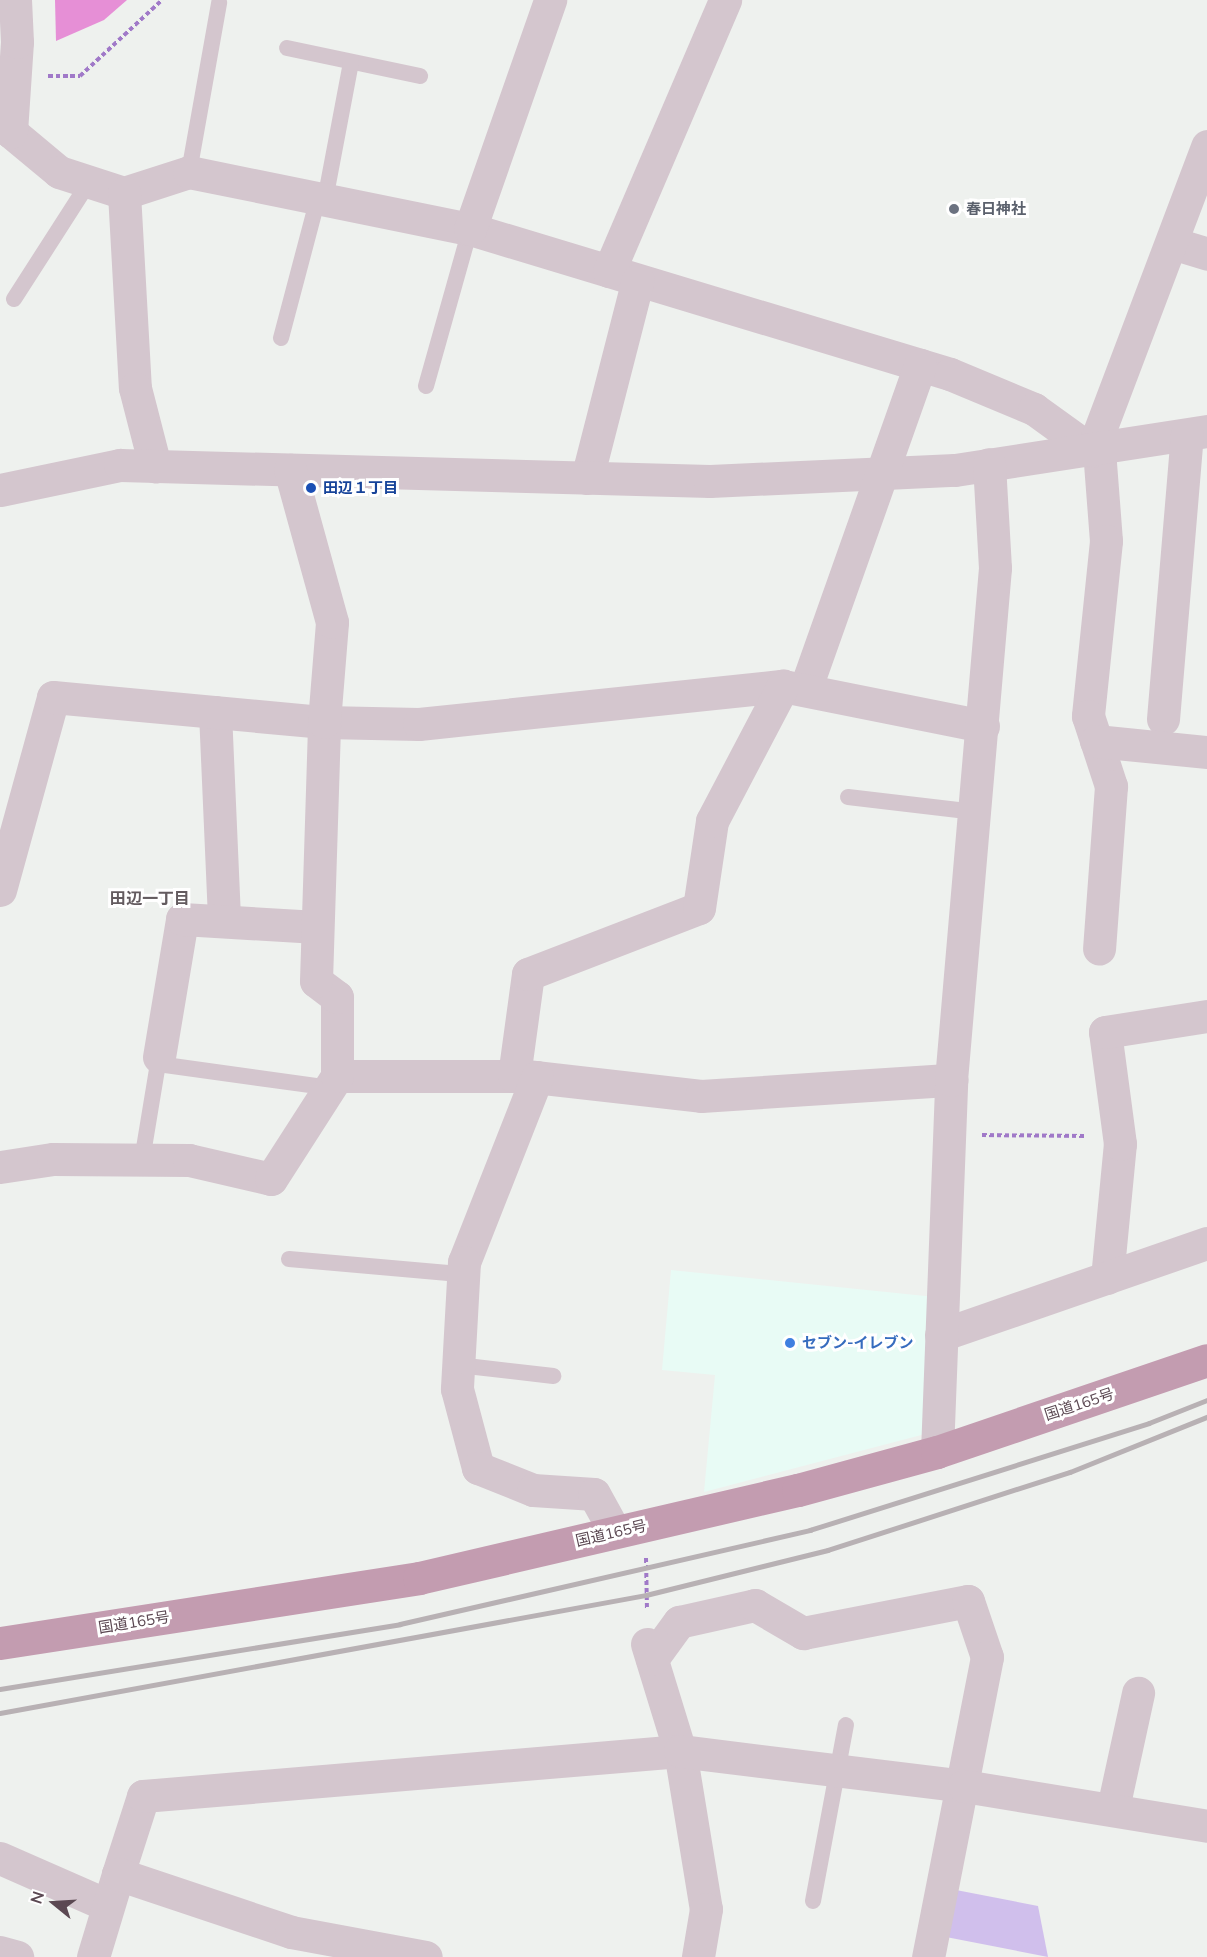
<!DOCTYPE html>
<html>
<head>
<meta charset="utf-8">
<style>
	body { margin:0 }
	#map { position:relative; width:1207px; height:1957px; overflow:hidden; background:#eef1ee; font-family:Mulish,"Noto Sans JP",sans-serif }
	div>[style] { position:absolute }
	.commercial>* { inset:0; background:#e8fbf5 }
	.green>* { inset:0; background:#d0bfec }
	.water>* { inset:0; background:#e68fd6 }
	.path>* { height:4px; margin-top:-2px; transform-origin:0; background:repeating-linear-gradient(90deg,#a079c8 0 4.5px,transparent 0 7.5px) }
	.service>* { height:16px; margin:-8px; padding:0 8px; transform-origin:8px; border-radius:8px; background:#d4c6ce }
	.minor>* { height:33px; margin:-16.5px; padding:0 16.5px; transform-origin:16.5px; border-radius:16.5px; background:#d4c6ce }
	.trunk>* { height:33px; margin:-16.5px; padding:0 16.5px; transform-origin:16.5px; border-radius:16.5px; background:#c39cb0 }
	.rail>* { height:4.5px; margin:-2.25px; padding:0 2.25px; transform-origin:2.25px; border-radius:2.25px; background:#b8b1b4 }
	.dots>* { width:16px; height:16px; translate:-50% -50%; box-sizing:border-box; border:3px solid #fff; border-radius:50% }
	span { translate:-50% -50%; white-space:nowrap; text-align:center; line-height:1.15; -webkit-text-stroke:6px #fff; paint-order:stroke }
	.worship-label { font-size:15px; color:#5b616d; font-weight:700 }
	.left { translate:0 -50%; text-align:left }
	.transit-label { font-size:15px; color:#164399; font-weight:700 }
	.shop-label { font-size:15px; color:#366cbe; font-weight:700 }
	.street-label { font-size:15px; color:#5b4852 }
	.neighbourhood-label { font-size:16px; color:#635b5f; font-weight:700 }
	.north { position:absolute; left:24px; top:1873px; width:60px; height:60px; -webkit-text-stroke:4px #fff; paint-order:stroke; rotate:288deg; font-size:16px; font-weight:700; line-height:24px; text-align:center; color:#5b4852 }
	.north::after { content:''; display:block; margin:auto; width:21px; height:27px; background:#5b4852; clip-path:polygon(50% 0,100% 100%,50% 72%,0 100%) }
</style>
</head>
<body>
<div id="map">
	<div class="commercial">
		<div style="clip-path:polygon(671px 1270px,935px 1297px,929px 1433px,704px 1492px,715px 1375px,662px 1370px)"></div>
	</div>
	<div class="green">
		<div style="clip-path:polygon(956px 1890px,1038px 1906px,1048px 1957px,946px 1937px)"></div>
	</div>
	<div class="water">
		<div style="clip-path:polygon(55px 0,127px 0,104px 20px,56px 41px)"></div>
	</div>
	<div class="path">
		<div style="left:48px;top:76px;width:32px"></div>
		<div style="left:80px;top:76px;width:112px;rotate:-42.8deg"></div>
		<div style="left:982px;top:1135px;width:103px;rotate:0.6deg"></div>
		<div style="left:646px;top:1558px;width:52px;rotate:88.9deg"></div>
	</div>
	<div class="service">
		<div style="left:287px;top:48px;width:136px;rotate:11.9deg"></div>
		<div style="left:189px;top:172px;width:172px;rotate:-79.9deg"></div>
		<div style="left:325px;top:200px;width:140px;rotate:-79.3deg"></div>
		<div style="left:14px;top:299px;width:139px;rotate:-57.3deg"></div>
		<div style="left:281px;top:338px;width:145px;rotate:-75.2deg"></div>
		<div style="left:426px;top:386px;width:163px;rotate:-74.3deg"></div>
		<div style="left:848px;top:797px;width:128px;rotate:6.7deg"></div>
		<div style="left:158px;top:1064px;width:174px;rotate:7.9deg"></div>
		<div style="left:142px;top:1160px;width:104px;rotate:-80.6deg"></div>
		<div style="left:289px;top:1259px;width:174px;rotate:5deg"></div>
		<div style="left:458px;top:1365px;width:96px;rotate:6.6deg"></div>
		<div style="left:813px;top:1901px;width:179px;rotate:-79.4deg"></div>
	</div>
	<div class="minor">
		<div style="left:0;top:116px;width:19px;rotate:55deg"></div>
		<div style="left:11px;top:132px;width:62px;rotate:39.8deg"></div>
		<div style="left:59px;top:172px;width:68px;rotate:17.9deg"></div>
		<div style="left:124px;top:193px;width:68px;rotate:-17.9deg"></div>
		<div style="left:189px;top:172px;width:287px;rotate:11.5deg"></div>
		<div style="left:470px;top:229px;width:501px;rotate:16.81deg"></div>
		<div style="left:950px;top:374px;width:91px;rotate:22.6deg"></div>
		<div style="left:1034px;top:409px;width:72px;rotate:35.9deg"></div>
		<div style="left:11px;top:132px;width:90px;rotate:-86.2deg"></div>
		<div style="left:17px;top:42px;width:42px;rotate:-92.7deg"></div>
		<div style="left:124px;top:193px;width:195px;rotate:86.8deg"></div>
		<div style="left:135px;top:388px;width:81px;rotate:75.6deg"></div>
		<div style="left:470px;top:229px;width:243px;rotate:-70.7deg"></div>
		<div style="left:1172px;top:243px;width:37px;rotate:17deg"></div>
		<div style="left:609px;top:271px;width:295px;rotate:-66.8deg"></div>
		<div style="left:1099px;top:450px;width:91px;rotate:85.6deg"></div>
		<div style="left:1106px;top:541px;width:176px;rotate:95.9deg"></div>
		<div style="left:1088px;top:716px;width:74px;rotate:71.8deg"></div>
		<div style="left:1111px;top:786px;width:163px;rotate:94.2deg"></div>
		<div style="left:1092px;top:451px;width:326px;rotate:-69.3deg"></div>
		<div style="left:587px;top:478px;width:204px;rotate:-75.6deg"></div>
		<div style="left:0;top:490px;width:123px;rotate:-11.8deg"></div>
		<div style="left:120px;top:465px;width:590px;rotate:1.55deg"></div>
		<div style="left:710px;top:481px;width:245px;rotate:-2.6deg"></div>
		<div style="left:955px;top:470px;width:255px;rotate:-8.8deg"></div>
		<div style="left:805px;top:690px;width:345px;rotate:-70.5deg"></div>
		<div style="left:215px;top:712px;width:209px;rotate:87.5deg"></div>
		<div style="left:1163px;top:719px;width:285px;rotate:-85.2deg"></div>
		<div style="left:1096px;top:741px;width:112px;rotate:5.7deg"></div>
		<div style="left:0;top:890px;width:200px;rotate:-74.6deg"></div>
		<div style="left:53px;top:697px;width:272px;rotate:5.3deg"></div>
		<div style="left:324px;top:722px;width:95px;rotate:1.2deg"></div>
		<div style="left:419px;top:724px;width:366px;rotate:-6deg"></div>
		<div style="left:783px;top:686px;width:204px;rotate:11.3deg"></div>
		<div style="left:159px;top:1057px;width:140px;rotate:-80.5deg"></div>
		<div style="left:182px;top:919px;width:135px;rotate:3.4deg"></div>
		<div style="left:337px;top:1076px;width:189px"></div>
		<div style="left:526px;top:1076px;width:176px;rotate:6.5deg"></div>
		<div style="left:701px;top:1096px;width:251px;rotate:-3.7deg"></div>
		<div style="left:514px;top:1076px;width:103px;rotate:-82.2deg"></div>
		<div style="left:528px;top:974px;width:183px;rotate:-21.1deg"></div>
		<div style="left:699px;top:908px;width:88px;rotate:-81.5deg"></div>
		<div style="left:712px;top:821px;width:153px;rotate:-62.3deg"></div>
		<div style="left:537px;top:1077px;width:199px;rotate:111.5deg"></div>
		<div style="left:464px;top:1262px;width:127px;rotate:93.2deg"></div>
		<div style="left:457px;top:1389px;width:82px;rotate:75.1deg"></div>
		<div style="left:478px;top:1468px;width:59px;rotate:21.8deg"></div>
		<div style="left:533px;top:1490px;width:61px;rotate:3.8deg"></div>
		<div style="left:594px;top:1494px;width:43px;rotate:61.1deg"></div>
		<div style="left:0;top:1167px;width:54px;rotate:-8.6deg"></div>
		<div style="left:53px;top:1159px;width:136px;rotate:0.4deg"></div>
		<div style="left:189px;top:1160px;width:84px;rotate:13deg"></div>
		<div style="left:271px;top:1179px;width:122px;rotate:-57.3deg"></div>
		<div style="left:337px;top:1076px;width:79px;rotate:-90deg"></div>
		<div style="left:337px;top:997px;width:26px;rotate:-143deg"></div>
		<div style="left:316px;top:981px;width:259px;rotate:-88.2deg"></div>
		<div style="left:324px;top:722px;width:100px;rotate:-85.4deg"></div>
		<div style="left:332px;top:622px;width:158px;rotate:-105.4deg"></div>
		<div style="left:1107px;top:1278px;width:135px;rotate:-84.5deg"></div>
		<div style="left:1120px;top:1144px;width:113px;rotate:-97.6deg"></div>
		<div style="left:1105px;top:1032px;width:103px;rotate:-8.9deg"></div>
		<div style="left:941px;top:1335px;width:281px;rotate:-19.1deg"></div>
		<div style="left:937px;top:1452px;width:372px;rotate:-87.8deg"></div>
		<div style="left:951px;top:1080px;width:514px;rotate:-85.09deg"></div>
		<div style="left:995px;top:568px;width:104px;rotate:-93.3deg"></div>
		<div style="left:647px;top:1644px;width:112px;rotate:72.9deg"></div>
		<div style="left:680px;top:1751px;width:160px;rotate:80.7deg"></div>
		<div style="left:706px;top:1909px;width:49px;rotate:99.5deg"></div>
		<div style="left:652px;top:1659px;width:46px;rotate:-53.9deg"></div>
		<div style="left:679px;top:1622px;width:78px;rotate:-12.6deg"></div>
		<div style="left:755px;top:1605px;width:56px;rotate:30.3deg"></div>
		<div style="left:803px;top:1633px;width:168px;rotate:-11deg"></div>
		<div style="left:968px;top:1601px;width:59px;rotate:71.3deg"></div>
		<div style="left:987px;top:1657px;width:306px;rotate:101.1deg"></div>
		<div style="left:1113px;top:1808px;width:118px;rotate:-77.7deg"></div>
		<div style="left:0;top:1858px;width:117px;rotate:23.7deg"></div>
		<div style="left:118px;top:1874px;width:82px;rotate:-72.2deg"></div>
		<div style="left:143px;top:1796px;width:539px;rotate:-4.79deg"></div>
		<div style="left:680px;top:1751px;width:286px;rotate:7deg"></div>
		<div style="left:964px;top:1786px;width:246px;rotate:9.3deg"></div>
		<div style="left:0;top:1952px;width:18px;rotate:16deg"></div>
		<div style="left:93px;top:1957px;width:87px;rotate:-73.2deg"></div>
		<div style="left:118px;top:1874px;width:182px;rotate:18.5deg"></div>
		<div style="left:291px;top:1932px;width:137px;rotate:10.5deg"></div>
	</div>
	<div class="trunk">
		<div style="left:0;top:1643px;width:424px;rotate:-8.8deg"></div>
		<div style="left:419px;top:1578px;width:389px;rotate:-13.1deg"></div>
		<div style="left:798px;top:1490px;width:144px;rotate:-15.3deg"></div>
		<div style="left:937px;top:1452px;width:285px;rotate:-18.8deg"></div>
	</div>
	<div class="rail">
		<div style="left:0;top:1689px;width:405px;rotate:-9.2deg"></div>
		<div style="left:400px;top:1624px;width:421px;rotate:-12.9deg"></div>
		<div style="left:810px;top:1530px;width:355px;rotate:-17.5deg"></div>
		<div style="left:1149px;top:1423px;width:62px;rotate:-21.6deg"></div>
		<div style="left:0;top:1713px;width:657px;rotate:-10.35deg"></div>
		<div style="left:646px;top:1595px;width:187px;rotate:-13.9deg"></div>
		<div style="left:828px;top:1550px;width:254px;rotate:-17.9deg"></div>
		<div style="left:1070px;top:1472px;width:148px;rotate:-21.9deg"></div>
	</div>
	<div class="dots">
		<div style="left:954px;top:209px;background:#6b7280"></div>
		<div style="left:311px;top:488px;background:#1a4fb4"></div>
		<div style="left:790px;top:1343px;background:#3f7fe0"></div>
	</div>
	<div class="worship-label">
		<span class="left" style="left:966px;top:209px">春日神社</span>
	</div>
	<div class="transit-label">
		<span class="left" style="left:323px;top:488px">田辺１丁目</span>
	</div>
	<div class="shop-label">
		<span class="left" style="left:802px;top:1343px">セブン-イレブン</span>
	</div>
	<div class="street-label">
		<span style="left:1079px;top:1404px;rotate:-18deg">国道165号</span>
		<span style="left:611px;top:1533px;rotate:-13deg">国道165号</span>
		<span style="left:134px;top:1622px;rotate:-9deg">国道165号</span>
	</div>
	<div class="neighbourhood-label">
		<span style="left:150px;top:898px">田辺一丁目</span>
	</div>
	<div class="north">N</div>
</div>
</body>
</html>
